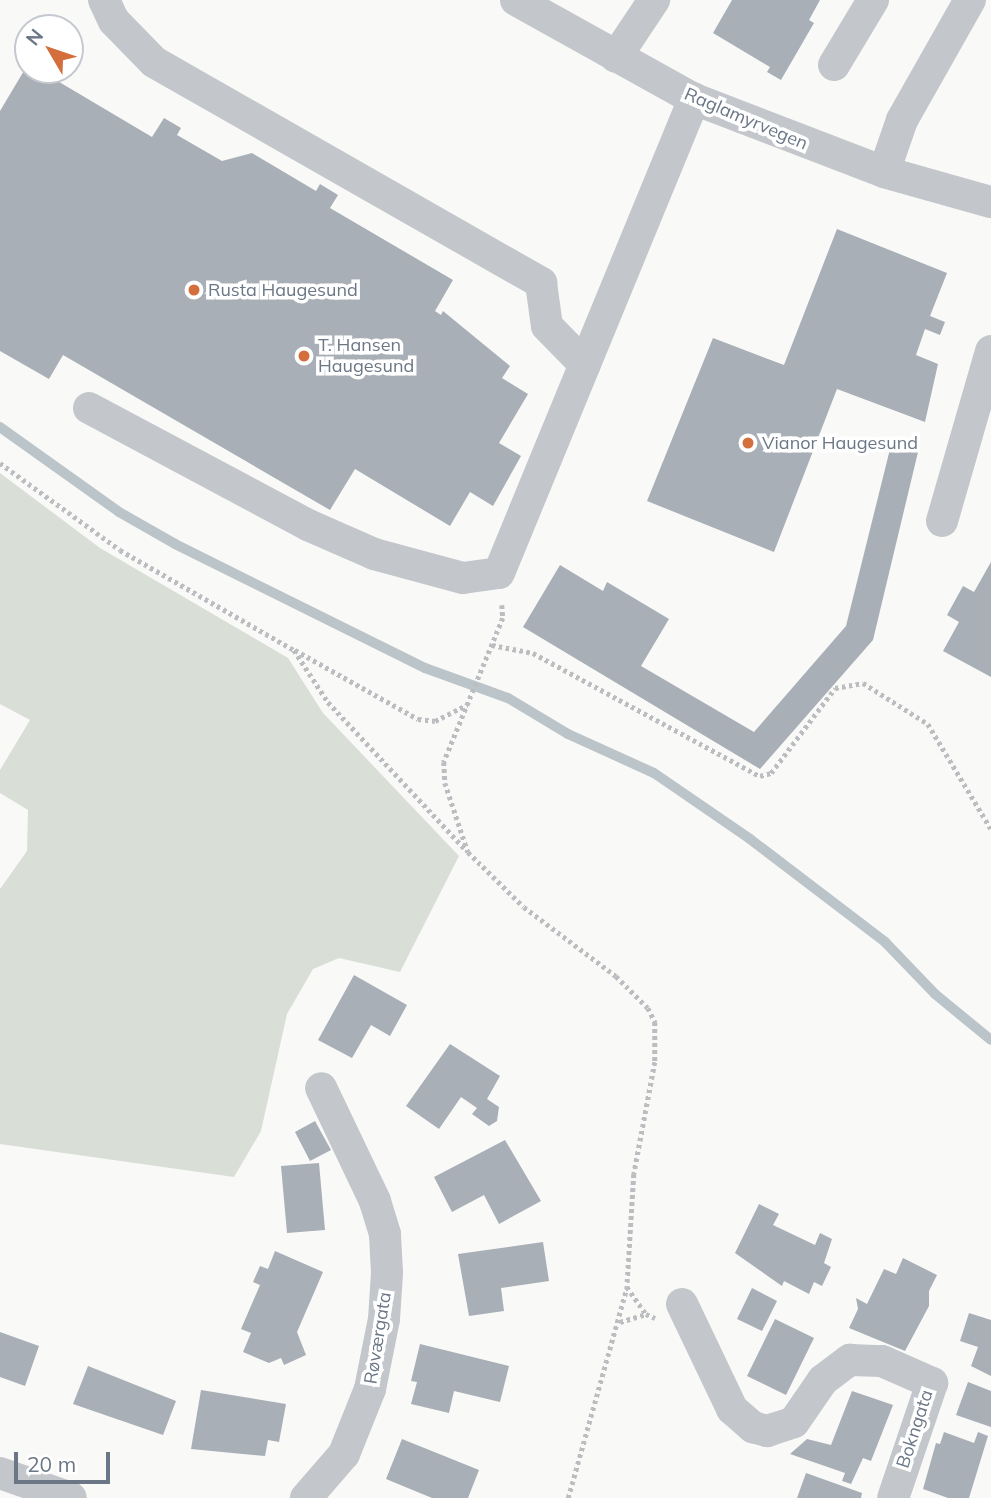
<!DOCTYPE html>
<html>
<head>
<meta charset="utf-8">
<style>
	body { margin:0 }
	#map { position:relative; width:991px; height:1498px; overflow:hidden; background:#f9f9f8; font-family:Mulish,sans-serif }
	div>[style] { position:absolute }
	.green>* { inset:0; background:#d9ded7 }
	.stream>* { height:10px; margin:-5px; padding:0 5px; transform-origin:5px; border-radius:5px; background:#bbc4c9 }
	.building>* { inset:0; background:#a9afb6 }
	.path>* { height:4.5px; margin-top:-2.25px; transform-origin:0; background:repeating-linear-gradient(90deg,#bbbdc0 0 3.5px,transparent 0 7px) }
	.minor>* { height:32px; margin:-16px; padding:0 16px; transform-origin:16px; border-radius:16px; background:#c3c6ca }
	.dots>* { width:19px; height:19px; translate:-50% -50%; box-sizing:border-box; border:4px solid #fff; border-radius:50% }
	span { translate:-50% -50%; white-space:nowrap; text-align:center; line-height:1.15; -webkit-text-stroke:7px #fff; paint-order:stroke }
	.street-label { font-size:18px; color:#6b7786 }
	.poi-label { font-size:18px; color:#6b7786 }
	.left { translate:0 -50%; text-align:left }
	.north { position:absolute; left:14px; top:14px; width:70px; height:70px; box-sizing:border-box; background:#fff; border:2px solid #c4c9cf; border-radius:50%; rotate:309deg; font-size:19px; font-weight:700; line-height:28px; text-align:center; color:#6b7786 }
	.north::after { content:''; display:block; margin:auto; width:24px; height:32px; background:#d46f3d; clip-path:polygon(50% 0,100% 100%,50% 72%,0 100%) }
	.scale { position:absolute; left:14px; top:1452px; width:96px; height:32px; box-sizing:border-box; border:4px solid #6b7786; border-top:0; padding-left:9px; font-size:21px; line-height:24px; white-space:nowrap; color:#6b7786; -webkit-text-stroke:5px #fff; paint-order:stroke }
</style>
</head>
<body>
<div id="map">
	<div class="green">
		<div style="clip-path:polygon(0 473px,100px 548px,288px 658px,323px 713px,459px 856px,400px 972px,339px 958px,313px 969px,287px 1014px,261px 1131px,234px 1177px,0 1144px,0 889px,27px 851px,28px 810px,0 793px,0 770px,30px 720px,0 704px)"></div>
	</div>
	<div class="stream">
		<div style="left:0;top:427px;width:146px;rotate:35.5deg"></div>
		<div style="left:119px;top:512px;width:64px;rotate:29.7deg"></div>
		<div style="left:175px;top:544px;width:279px;rotate:26.4deg"></div>
		<div style="left:425px;top:668px;width:88px;rotate:19.9deg"></div>
		<div style="left:508px;top:698px;width:70px;rotate:31deg"></div>
		<div style="left:568px;top:734px;width:94px;rotate:24.4deg"></div>
		<div style="left:654px;top:773px;width:116px;rotate:34.5deg"></div>
		<div style="left:750px;top:839px;width:170px;rotate:37.3deg"></div>
		<div style="left:885px;top:942px;width:72px;rotate:46.1deg"></div>
		<div style="left:935px;top:994px;width:72px;rotate:39.4deg"></div>
	</div>
	<div class="building">
		<div style="clip-path:polygon(732px 0,820px 0,809px 20px,814px 23px,781px 80px,767px 72px,770px 67px,713px 33px)"></div>
		<div style="clip-path:polygon(28px 64px,28px 70px,39px 70px,152px 137px,164px 118px,181px 128px,177px 135px,222px 161px,252px 153px,316px 191px,320px 184px,338px 195px,330px 208px,453px 280px,435px 311px,441px 315px,443px 311px,510px 366px,502px 378px,528px 394px,499px 443px,521px 456px,493px 506px,470px 492px,450px 526px,355px 469px,330px 510px,63px 355px,49px 379px,0 351px,0 111px)"></div>
		<div style="clip-path:polygon(837px 229px,947px 273px,930px 316px,945px 322px,940px 335px,925px 329px,916px 355px,938px 364px,925px 422px,837px 389px,774px 552px,647px 501px,713px 338px,784px 365px)"></div>
		<div style="clip-path:polygon(891px 445px,918px 452px,873px 640px,760px 769px,523px 627px,560px 565px,603px 591px,607px 582px,669px 619px,641px 666px,754px 732px,846px 626px)"></div>
		<div style="clip-path:polygon(991px 562px,991px 677px,943px 651px,959px 622px,947px 615px,963px 586px,974px 592px)"></div>
		<div style="clip-path:polygon(354px 975px,407px 1005px,390px 1036px,371px 1025px,352px 1058px,318px 1040px)"></div>
		<div style="clip-path:polygon(450px 1044px,500px 1076px,487px 1099px,499px 1107px,497px 1121px,489px 1126px,472px 1114px,477px 1108px,461px 1097px,439px 1129px,406px 1106px)"></div>
		<div style="clip-path:polygon(315px 1121px,331px 1150px,310px 1161px,295px 1132px)"></div>
		<div style="clip-path:polygon(505px 1140px,541px 1201px,499px 1224px,484px 1195px,452px 1212px,434px 1177px)"></div>
		<div style="clip-path:polygon(319px 1163px,325px 1230px,287px 1233px,281px 1166px)"></div>
		<div style="clip-path:polygon(759px 1204px,779px 1214px,773px 1225px,815px 1245px,820px 1233px,832px 1239px,824px 1263px,831px 1267px,822px 1286px,814px 1282px,809px 1294px,784px 1281px,782px 1286px,735px 1253px)"></div>
		<div style="clip-path:polygon(543px 1242px,549px 1281px,501px 1288px,504px 1311px,469px 1316px,458px 1254px)"></div>
		<div style="clip-path:polygon(275px 1251px,323px 1272px,297px 1332px,306px 1355px,284px 1365px,281px 1358px,269px 1363px,243px 1352px,251px 1333px,241px 1329px,260px 1285px,253px 1282px,260px 1266px,268px 1269px)"></div>
		<div style="clip-path:polygon(903px 1258px,937px 1275px,929px 1291px,929px 1306px,905px 1351px,849px 1328px,858px 1309px,856px 1298px,867px 1304px,884px 1269px,896px 1274px)"></div>
		<div style="clip-path:polygon(752px 1288px,777px 1301px,762px 1331px,737px 1319px)"></div>
		<div style="clip-path:polygon(969px 1313px,991px 1320px,991px 1376px,971px 1366px,978px 1347px,960px 1341px)"></div>
		<div style="clip-path:polygon(775px 1319px,814px 1338px,786px 1395px,747px 1376px)"></div>
		<div style="clip-path:polygon(0 1332px,39px 1346px,25px 1386px,0 1377px)"></div>
		<div style="clip-path:polygon(420px 1344px,509px 1366px,500px 1402px,454px 1391px,449px 1413px,411px 1404px,417px 1382px,411px 1381px)"></div>
		<div style="clip-path:polygon(88px 1366px,176px 1401px,163px 1435px,73px 1404px)"></div>
		<div style="clip-path:polygon(968px 1382px,991px 1391px,991px 1427px,956px 1415px)"></div>
		<div style="clip-path:polygon(201px 1390px,286px 1404px,279px 1442px,268px 1440px,265px 1456px,191px 1449px)"></div>
		<div style="clip-path:polygon(852px 1391px,893px 1405px,871px 1461px,863px 1458px,851px 1484px,842px 1481px,845px 1473px,790px 1454px,807px 1439px,831px 1445px)"></div>
		<div style="clip-path:polygon(944px 1432px,974px 1443px,978px 1432px,988px 1436px,969px 1498px,948px 1498px,923px 1489px,936px 1443px,940px 1444px)"></div>
		<div style="clip-path:polygon(402px 1439px,479px 1470px,468px 1498px,432px 1498px,386px 1479px)"></div>
		<div style="clip-path:polygon(806px 1473px,862px 1493px,861px 1498px,797px 1498px)"></div>
	</div>
	<div class="path">
		<div style="left:0;top:463px;width:148px;rotate:35.9deg"></div>
		<div style="left:120px;top:550px;width:201px;rotate:29.9deg"></div>
		<div style="left:294px;top:650px;width:62px;rotate:56.8deg"></div>
		<div style="left:328px;top:702px;width:201px;rotate:47deg"></div>
		<div style="left:502px;top:605px;width:13px;rotate:86deg"></div>
		<div style="left:503px;top:618px;width:156px;rotate:112.3deg"></div>
		<div style="left:444px;top:762px;width:21px;rotate:87deg"></div>
		<div style="left:445px;top:783px;width:73px;rotate:71.6deg"></div>
		<div style="left:468px;top:852px;width:78px;rotate:44.5deg"></div>
		<div style="left:524px;top:907px;width:115px;rotate:36.9deg"></div>
		<div style="left:616px;top:976px;width:45px;rotate:45deg"></div>
		<div style="left:648px;top:1008px;width:16px;rotate:63deg"></div>
		<div style="left:655px;top:1022px;width:40px;rotate:90deg"></div>
		<div style="left:655px;top:1062px;width:114px;rotate:100.6deg"></div>
		<div style="left:634px;top:1174px;width:113px;rotate:93.5deg"></div>
		<div style="left:627px;top:1287px;width:33px;rotate:55deg"></div>
		<div style="left:492px;top:645px;width:42px;rotate:11deg"></div>
		<div style="left:533px;top:653px;width:258px;rotate:28.5deg"></div>
		<div style="left:760px;top:776px;width:11px;rotate:-15deg"></div>
		<div style="left:771px;top:773px;width:106px;rotate:-53deg"></div>
		<div style="left:835px;top:688px;width:28px;rotate:-10deg"></div>
		<div style="left:863px;top:683px;width:77px;rotate:32.2deg"></div>
		<div style="left:928px;top:724px;width:122px;rotate:59deg"></div>
		<div style="left:295px;top:650px;width:141px;rotate:29.3deg"></div>
		<div style="left:418px;top:719px;width:17px;rotate:7deg"></div>
		<div style="left:435px;top:721px;width:36px;rotate:-27deg"></div>
		<div style="left:620px;top:1322px;width:27px;rotate:-17deg"></div>
		<div style="left:646px;top:1314px;width:10px;rotate:24deg"></div>
		<div style="left:568px;top:1498px;width:219px;rotate:-74.4deg"></div>
	</div>
	<div class="minor">
		<div style="left:104px;top:0;width:23px;rotate:65deg"></div>
		<div style="left:114px;top:21px;width:57px;rotate:45.7deg"></div>
		<div style="left:154px;top:62px;width:446px;rotate:29.7deg"></div>
		<div style="left:541px;top:283px;width:43px;rotate:82.1deg"></div>
		<div style="left:547px;top:326px;width:54px;rotate:45.7deg"></div>
		<div style="left:516px;top:0;width:204px;rotate:29.1deg"></div>
		<div style="left:694px;top:99px;width:204px;rotate:21deg"></div>
		<div style="left:884px;top:172px;width:111px;rotate:15.7deg"></div>
		<div style="left:616px;top:57px;width:69px;rotate:-56.3deg"></div>
		<div style="left:834px;top:65px;width:76px;rotate:-59deg"></div>
		<div style="left:884px;top:172px;width:55px;rotate:-70.9deg"></div>
		<div style="left:902px;top:120px;width:138px;rotate:-60.5deg"></div>
		<div style="left:89px;top:408px;width:248px;rotate:28.1deg"></div>
		<div style="left:308px;top:525px;width:72px;rotate:23.7deg"></div>
		<div style="left:374px;top:554px;width:92px;rotate:15.1deg"></div>
		<div style="left:463px;top:578px;width:36px;rotate:-8deg"></div>
		<div style="left:499px;top:573px;width:513px;rotate:-67.64deg"></div>
		<div style="left:942px;top:521px;width:177px;rotate:-73.9deg"></div>
		<div style="left:682px;top:1304px;width:116px;rotate:64.5deg"></div>
		<div style="left:732px;top:1409px;width:28px;rotate:41deg"></div>
		<div style="left:753px;top:1427px;width:15px;rotate:16deg"></div>
		<div style="left:767px;top:1431px;width:28px;rotate:-18deg"></div>
		<div style="left:794px;top:1422px;width:51px;rotate:-55.4deg"></div>
		<div style="left:823px;top:1380px;width:34px;rotate:-37deg"></div>
		<div style="left:850px;top:1360px;width:32px;rotate:2deg"></div>
		<div style="left:882px;top:1361px;width:55px;rotate:23.7deg"></div>
		<div style="left:932px;top:1383px;width:121px;rotate:108.7deg"></div>
		<div style="left:0;top:1473px;width:75px;rotate:19.4deg"></div>
		<div style="left:306px;top:1498px;width:58px;rotate:-49.2deg"></div>
		<div style="left:344px;top:1454px;width:70px;rotate:-68.2deg"></div>
		<div style="left:370px;top:1389px;width:71px;rotate:-78.7deg"></div>
		<div style="left:384px;top:1319px;width:46px;rotate:-86.3deg"></div>
		<div style="left:387px;top:1273px;width:39px;rotate:-93deg"></div>
		<div style="left:385px;top:1234px;width:34px;rotate:-107deg"></div>
		<div style="left:375px;top:1201px;width:125px;rotate:-115.5deg"></div>
	</div>
	<div class="dots">
		<div style="left:194px;top:290px;background:#d46f3d"></div>
		<div style="left:304px;top:356px;background:#d46f3d"></div>
		<div style="left:748px;top:443px;background:#d46f3d"></div>
	</div>
	<div class="street-label">
		<span style="left:746px;top:119px;rotate:23deg">Raglamyrvegen</span>
		<span style="left:378px;top:1338px;rotate:-81deg">Røværgata</span>
		<span style="left:915px;top:1429px;rotate:-72deg">Bokngata</span>
	</div>
	<div class="poi-label">
		<span class="left" style="left:208px;top:290px">Rusta Haugesund</span>
		<span class="left" style="left:318px;top:356px">T. Hansen<br>Haugesund</span>
		<span class="left" style="left:762px;top:443px">Vianor Haugesund</span>
	</div>
	<div class="north">N</div>
	<div class="scale">20 m</div>
</div>
</body>
</html>
